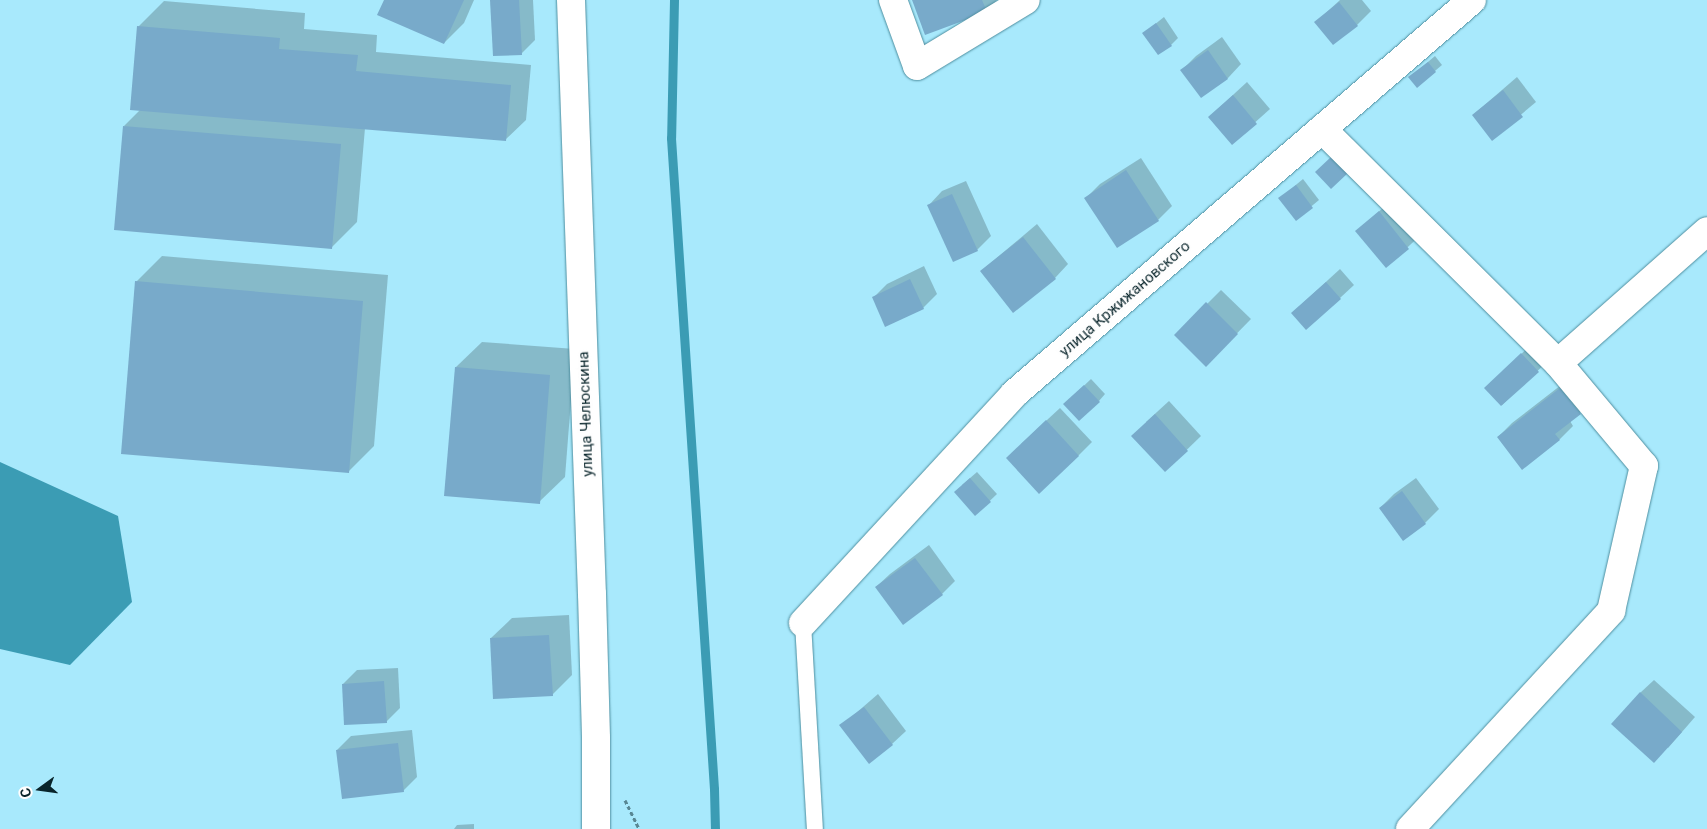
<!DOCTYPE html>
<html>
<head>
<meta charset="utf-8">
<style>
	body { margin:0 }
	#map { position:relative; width:1707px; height:829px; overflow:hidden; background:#a8e9fc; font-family:Roboto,sans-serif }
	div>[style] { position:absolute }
	.water>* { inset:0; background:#3b9cb4 }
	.shadow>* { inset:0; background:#0003 }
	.stream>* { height:9px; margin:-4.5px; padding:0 4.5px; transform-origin:4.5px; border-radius:4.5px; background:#3b9cb4 }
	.building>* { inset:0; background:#78aaca }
	.path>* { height:3px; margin-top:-1.5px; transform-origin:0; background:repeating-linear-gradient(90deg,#588793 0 4px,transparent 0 6.5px) }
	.roads { filter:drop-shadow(0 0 1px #4e8e9f) drop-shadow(0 0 1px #4e8e9f) }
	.service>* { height:16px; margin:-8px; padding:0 8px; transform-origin:8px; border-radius:8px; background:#fff }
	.minor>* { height:28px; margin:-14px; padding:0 14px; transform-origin:14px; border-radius:14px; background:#fff }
	.tertiary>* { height:28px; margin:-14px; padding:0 14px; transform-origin:14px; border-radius:14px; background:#fff }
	span { translate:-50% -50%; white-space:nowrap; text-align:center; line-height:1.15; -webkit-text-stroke:5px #fefefe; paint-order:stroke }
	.street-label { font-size:15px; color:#09252b }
	.north { position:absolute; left:15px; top:764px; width:50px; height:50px; -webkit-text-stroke:4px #fefefe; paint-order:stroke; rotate:256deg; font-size:14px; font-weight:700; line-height:20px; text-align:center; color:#09252b }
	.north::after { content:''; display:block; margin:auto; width:18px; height:22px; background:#09252b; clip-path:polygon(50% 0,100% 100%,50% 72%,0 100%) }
</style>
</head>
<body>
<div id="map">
	<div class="water">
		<div style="clip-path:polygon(0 462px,118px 516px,132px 602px,70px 665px,0 649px)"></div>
	</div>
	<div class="shadow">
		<div style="clip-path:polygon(385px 0,474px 0,464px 23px,444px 43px)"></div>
		<div style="clip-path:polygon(491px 0,533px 0,535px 40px,521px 54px)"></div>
		<div style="clip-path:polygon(913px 0,997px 0,986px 11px)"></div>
		<div style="clip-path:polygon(1340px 0,1362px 0,1371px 11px,1357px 25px,1316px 22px)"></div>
		<div style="clip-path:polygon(164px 1px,305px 13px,304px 29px,377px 35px,376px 52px,531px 65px,526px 120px,505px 140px,365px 128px,357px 222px,332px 247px,124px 126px,141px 109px,138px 27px)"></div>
		<div style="clip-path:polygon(1164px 17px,1178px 38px,1171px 45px,1144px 33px)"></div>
		<div style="clip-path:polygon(1222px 37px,1241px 64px,1228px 78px,1201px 97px,1182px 70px,1196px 56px)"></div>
		<div style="clip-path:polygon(1435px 56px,1442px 65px,1417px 86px,1410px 77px)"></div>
		<div style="clip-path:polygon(1517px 77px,1536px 102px,1492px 139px,1473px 115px)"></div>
		<div style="clip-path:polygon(1247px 82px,1270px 109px,1232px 143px,1209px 117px)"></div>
		<div style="clip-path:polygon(1141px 158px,1172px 206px,1158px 220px,1086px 198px,1100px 184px)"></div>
		<div style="clip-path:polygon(1303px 179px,1319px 200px,1296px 219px,1280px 198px)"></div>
		<div style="clip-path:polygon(966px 181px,991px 236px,977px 250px,929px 205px,942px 191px)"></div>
		<div style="clip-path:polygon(1393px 199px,1422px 234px,1386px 267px,1357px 231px)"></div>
		<div style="clip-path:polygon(1037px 224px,1068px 264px,1055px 278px,981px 271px)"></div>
		<div style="clip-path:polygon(162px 256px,388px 275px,374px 446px,348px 472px,136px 282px)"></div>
		<div style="clip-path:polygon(924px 266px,937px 294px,923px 308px,873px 298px,887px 284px)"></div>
		<div style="clip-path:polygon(1340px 269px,1354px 285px,1340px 298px,1292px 313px)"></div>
		<div style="clip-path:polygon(1221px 290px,1251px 319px,1206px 365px,1176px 335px)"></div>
		<div style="clip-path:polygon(1536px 340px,1552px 357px,1502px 405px,1500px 374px)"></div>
		<div style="clip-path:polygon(482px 342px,575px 349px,565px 477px,539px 502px,456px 367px)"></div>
		<div style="clip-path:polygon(1574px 375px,1594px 400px,1570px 421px,1573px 426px,1560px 439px,1522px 468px,1498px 437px,1512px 423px)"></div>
		<div style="clip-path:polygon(1091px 379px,1105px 394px,1099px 401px,1072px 397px)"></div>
		<div style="clip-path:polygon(1169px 401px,1201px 436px,1165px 471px,1146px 422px)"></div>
		<div style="clip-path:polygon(1060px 408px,1092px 442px,1078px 456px,1021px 444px)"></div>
		<div style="clip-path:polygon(977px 472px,997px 494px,976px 514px,962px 485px)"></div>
		<div style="clip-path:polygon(1416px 478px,1439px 509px,1425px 523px,1380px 508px,1394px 494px)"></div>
		<div style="clip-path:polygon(929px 545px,955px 581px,942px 594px,876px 587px,890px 574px)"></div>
		<div style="clip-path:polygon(569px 615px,572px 675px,552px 695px,491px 638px,512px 618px)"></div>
		<div style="clip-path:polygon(398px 668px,400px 708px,386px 722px,343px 684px,357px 670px)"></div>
		<div style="clip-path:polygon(1654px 680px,1695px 717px,1668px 748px,1640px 693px)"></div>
		<div style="clip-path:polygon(878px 694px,906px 731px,892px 744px,841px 726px)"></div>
		<div style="clip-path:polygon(412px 730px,417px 777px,403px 791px,337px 750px,351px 736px)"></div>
		<div style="clip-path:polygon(474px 824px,474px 829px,454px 829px,457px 825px)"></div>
	</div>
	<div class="stream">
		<div style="left:674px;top:0;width:138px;rotate:91.2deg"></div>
		<div style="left:671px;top:138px;width:652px;rotate:86.22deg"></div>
		<div style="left:714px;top:789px;width:40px;rotate:88.6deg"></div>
	</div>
	<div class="building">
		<div style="clip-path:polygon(384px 0,464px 0,444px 44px,377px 15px)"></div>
		<div style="clip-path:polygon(490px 0,519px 0,522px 55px,493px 56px)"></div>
		<div style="clip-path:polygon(912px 0,982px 0,987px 12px,925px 35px)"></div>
		<div style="clip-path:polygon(1339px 2px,1358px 26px,1333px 45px,1314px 22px)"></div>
		<div style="clip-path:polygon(1156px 23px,1172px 46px,1158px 55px,1142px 33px)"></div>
		<div style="clip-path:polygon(137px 26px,280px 38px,279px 49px,358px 55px,356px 71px,511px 85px,506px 141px,130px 110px)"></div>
		<div style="clip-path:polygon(1208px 50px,1228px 79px,1201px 98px,1180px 70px)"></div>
		<div style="clip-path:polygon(1428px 62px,1436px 72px,1417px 88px,1408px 77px)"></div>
		<div style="clip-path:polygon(1503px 90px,1523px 117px,1492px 141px,1472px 115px)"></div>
		<div style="clip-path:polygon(1233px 95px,1257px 124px,1232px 145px,1208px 117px)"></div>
		<div style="clip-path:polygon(123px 126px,341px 144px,332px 249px,114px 230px)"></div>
		<div style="clip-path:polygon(1332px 156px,1348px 173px,1331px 189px,1315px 172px)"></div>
		<div style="clip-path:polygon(1126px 170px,1159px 221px,1117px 248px,1084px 198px)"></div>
		<div style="clip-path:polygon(1296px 185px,1313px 208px,1296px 221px,1278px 198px)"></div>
		<div style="clip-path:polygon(952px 194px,978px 251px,953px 262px,927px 205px)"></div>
		<div style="clip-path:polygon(1379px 211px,1409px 249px,1386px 268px,1355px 231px)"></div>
		<div style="clip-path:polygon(1023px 237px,1056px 279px,1013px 313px,980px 271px)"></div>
		<div style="clip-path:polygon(910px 279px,924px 309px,885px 327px,872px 297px)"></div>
		<div style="clip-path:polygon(135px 281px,363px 301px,349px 473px,121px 454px)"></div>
		<div style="clip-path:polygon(1326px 282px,1341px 299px,1306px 330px,1291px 313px)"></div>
		<div style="clip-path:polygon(1206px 302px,1238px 334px,1206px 367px,1174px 335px)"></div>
		<div style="clip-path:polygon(1521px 353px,1539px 372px,1501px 406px,1484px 388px)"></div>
		<div style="clip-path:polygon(455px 367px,550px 375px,540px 504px,444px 496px)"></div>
		<div style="clip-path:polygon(1084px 385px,1100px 402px,1079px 421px,1063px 404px)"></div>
		<div style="clip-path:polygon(1560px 388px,1581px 414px,1555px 434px,1560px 440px,1522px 470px,1497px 437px)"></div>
		<div style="clip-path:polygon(1155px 414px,1188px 451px,1165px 472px,1131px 436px)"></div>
		<div style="clip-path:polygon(1046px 420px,1079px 456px,1039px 494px,1006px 458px)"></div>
		<div style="clip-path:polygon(970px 478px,991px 502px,975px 516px,954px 492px)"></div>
		<div style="clip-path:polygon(1402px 491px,1426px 524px,1403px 541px,1379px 508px)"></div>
		<div style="clip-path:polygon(915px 558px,943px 595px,903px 625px,875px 587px)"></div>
		<div style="clip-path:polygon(549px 635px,553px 696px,493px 699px,490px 638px)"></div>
		<div style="clip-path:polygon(384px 681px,387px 723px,344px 725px,342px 684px)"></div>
		<div style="clip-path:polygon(1640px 692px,1682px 732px,1654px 763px,1611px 724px)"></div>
		<div style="clip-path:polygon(864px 707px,893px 745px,869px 764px,839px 725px)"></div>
		<div style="clip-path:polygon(398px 743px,404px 792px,342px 799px,336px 750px)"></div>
	</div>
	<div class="path">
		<div style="left:625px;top:800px;width:32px;rotate:64deg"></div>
	</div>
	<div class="roads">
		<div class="service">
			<div style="left:803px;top:623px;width:206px;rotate:86.7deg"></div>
		</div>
		<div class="minor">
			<div style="left:893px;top:0;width:70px;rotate:70deg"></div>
			<div style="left:917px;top:66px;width:127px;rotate:-31.2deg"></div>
			<div style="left:1322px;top:129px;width:332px;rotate:44.8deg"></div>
			<div style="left:1558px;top:363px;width:199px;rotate:-41.5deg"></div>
			<div style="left:803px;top:623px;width:311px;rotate:-47.3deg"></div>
			<div style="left:1014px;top:394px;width:604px;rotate:-40.7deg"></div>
			<div style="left:1410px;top:829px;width:297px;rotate:-47.3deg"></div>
			<div style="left:1611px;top:611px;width:149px;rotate:-77.2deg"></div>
			<div style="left:1644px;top:466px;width:134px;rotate:-129.9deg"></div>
		</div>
		<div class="tertiary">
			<div style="left:571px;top:0;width:594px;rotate:87.98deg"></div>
			<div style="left:592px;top:594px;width:145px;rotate:88.4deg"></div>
			<div style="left:596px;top:739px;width:90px;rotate:90deg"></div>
		</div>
	</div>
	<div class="street-label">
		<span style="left:1125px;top:299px;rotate:-41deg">улица Кржижановского</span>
		<span style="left:586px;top:414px;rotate:-92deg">улица Челюскина</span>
	</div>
	<div class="north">С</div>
</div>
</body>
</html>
